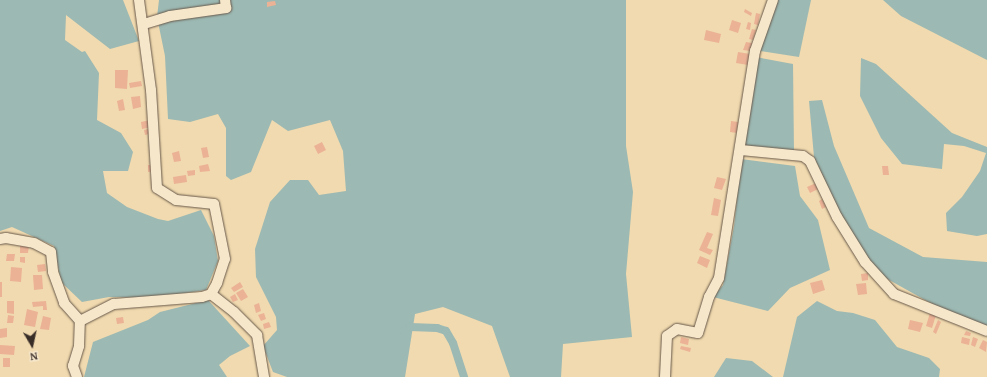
<!DOCTYPE html>
<html>
<head>
<meta charset="utf-8">
<style>
	body { margin:0 }
	#map { position:relative; width:987px; height:377px; overflow:hidden; background:#f1daaf; font-family:"Gentium Book Plus",serif }
	div>[style] { position:absolute }
	.water>* { inset:0; background:#9cb9b3 }
	.canal>* { height:8px; margin:-4px; padding:0 4px; transform-origin:4px; border-radius:4px; background:#9cb9b3 }
	.building>* { inset:0; background:#ebb296 }
	.roads { filter:drop-shadow(0 0 1px #67584a) drop-shadow(0 0 1px #67584a) }
	.minor>* { height:10px; margin:-5px; padding:0 5px; transform-origin:5px; border-radius:5px; background:#f6e7cb }
	span { translate:-50% -50%; white-space:nowrap; text-align:center; line-height:1.15; -webkit-text-stroke:3px #f6e7cb; paint-order:stroke }
	.north { position:absolute; left:12px; top:325px; width:40px; height:40px; -webkit-text-stroke:3px #f6e7cb; paint-order:stroke; rotate:171deg; font-size:11px; font-weight:700; line-height:16px; text-align:center; color:#392d28 }
	.north::after { content:''; display:block; margin:auto; width:14px; height:18px; background:#392d28; clip-path:polygon(50% 0,100% 100%,50% 72%,0 100%) }
</style>
</head>
<body>
<div id="map">
	<div class="water">
		<div style="clip-path:polygon(0 0,123px 0,139px 41px,110px 49px,66px 15px,65px 40px,82px 52px,85px 51px,99px 73px,97px 120px,121px 133px,133px 152px,128px 171px,103px 171px,107px 193px,127px 207px,158px 219px,168px 221px,201px 210px,214px 236px,218px 261px,206px 290px,151px 298px,109px 297px,82px 302px,61px 282px,54px 246px,12px 227px,0 231px)"></div>
		<div style="clip-path:polygon(159px 0,626px 0,626px 146px,633px 192px,626px 274px,632px 337px,563px 344px,561px 377px,510px 377px,492px 326px,443px 307px,415px 314px,405px 377px,287px 377px,273px 372px,263px 346px,277px 330px,276px 317px,256px 277px,255px 249px,270px 202px,290px 180px,308px 180px,319px 195px,346px 191px,343px 151px,330px 120px,288px 131px,272px 120px,251px 172px,231px 180px,226px 176px,226px 128px,218px 114px,190px 122px,168px 119px,165px 56px,157px 17px)"></div>
		<div style="clip-path:polygon(778px 0,811px 0,799px 57px,760px 51px)"></div>
		<div style="clip-path:polygon(883px 0,987px 0,987px 60px,901px 16px)"></div>
		<div style="clip-path:polygon(756px 57px,793px 64px,794px 153px,743px 149px)"></div>
		<div style="clip-path:polygon(861px 58px,876px 64px,952px 133px,987px 147px,987px 234px,977px 236px,947px 231px,946px 213px,962px 197px,980px 171px,986px 153px,964px 146px,944px 144px,942px 169px,902px 164px,881px 138px,860px 96px)"></div>
		<div style="clip-path:polygon(822px 100px,834px 146px,869px 228px,923px 257px,987px 262px,987px 327px,934px 305px,882px 276px,849px 233px,814px 157px,809px 101px)"></div>
		<div style="clip-path:polygon(741px 159px,795px 166px,800px 196px,818px 220px,830px 270px,790px 288px,768px 311px,713px 297px,723px 285px,734px 226px)"></div>
		<div style="clip-path:polygon(208px 300px,250px 346px,230px 356px,219px 365px,227px 377px,84px 377px,93px 342px,148px 320px,160px 312px)"></div>
		<div style="clip-path:polygon(817px 301px,837px 311px,853px 313px,875px 320px,897px 347px,929px 358px,940px 369px,939px 377px,783px 377px,797px 317px)"></div>
		<div style="clip-path:polygon(726px 358px,752px 361px,773px 377px,714px 377px)"></div>
	</div>
	<div class="canal">
		<div style="left:404px;top:331px;width:7px;rotate:-34deg"></div>
		<div style="left:410px;top:327px;width:27px;rotate:2deg"></div>
		<div style="left:437px;top:328px;width:9px;rotate:18deg"></div>
		<div style="left:446px;top:331px;width:14px;rotate:60deg"></div>
		<div style="left:453px;top:343px;width:36px;rotate:72deg"></div>
	</div>
	<div class="building">
		<div style="clip-path:polygon(275px 1px,276px 5px,267px 7px,267px 2px)"></div>
		<div style="clip-path:polygon(745px 9px,752px 13px,751px 16px,744px 12px)"></div>
		<div style="clip-path:polygon(756px 13px,760px 14px,758px 25px,754px 24px)"></div>
		<div style="clip-path:polygon(732px 20px,741px 23px,738px 33px,729px 30px)"></div>
		<div style="clip-path:polygon(748px 22px,751px 23px,750px 30px,746px 29px)"></div>
		<div style="clip-path:polygon(752px 29px,756px 30px,753px 40px,749px 39px)"></div>
		<div style="clip-path:polygon(706px 30px,721px 34px,719px 43px,704px 40px)"></div>
		<div style="clip-path:polygon(746px 42px,752px 43px,750px 51px,743px 50px)"></div>
		<div style="clip-path:polygon(738px 52px,750px 54px,748px 65px,736px 63px)"></div>
		<div style="clip-path:polygon(115px 70px,128px 70px,127px 89px,115px 88px)"></div>
		<div style="clip-path:polygon(141px 81px,142px 86px,130px 88px,129px 83px)"></div>
		<div style="clip-path:polygon(140px 96px,141px 107px,133px 109px,131px 97px)"></div>
		<div style="clip-path:polygon(123px 99px,125px 110px,119px 111px,117px 101px)"></div>
		<div style="clip-path:polygon(150px 120px,152px 127px,142px 129px,141px 122px)"></div>
		<div style="clip-path:polygon(731px 121px,738px 122px,737px 133px,730px 132px)"></div>
		<div style="clip-path:polygon(152px 128px,153px 133px,145px 135px,144px 130px)"></div>
		<div style="clip-path:polygon(322px 142px,326px 150px,318px 154px,314px 146px)"></div>
		<div style="clip-path:polygon(207px 147px,209px 157px,203px 158px,201px 148px)"></div>
		<div style="clip-path:polygon(179px 151px,181px 161px,174px 162px,172px 153px)"></div>
		<div style="clip-path:polygon(208px 164px,210px 171px,200px 172px,199px 166px)"></div>
		<div style="clip-path:polygon(148px 165px,153px 165px,153px 171px,148px 172px)"></div>
		<div style="clip-path:polygon(882px 166px,888px 166px,889px 175px,883px 175px)"></div>
		<div style="clip-path:polygon(195px 170px,195px 175px,188px 176px,187px 171px)"></div>
		<div style="clip-path:polygon(186px 175px,187px 182px,174px 184px,173px 177px)"></div>
		<div style="clip-path:polygon(717px 177px,726px 179px,722px 190px,714px 188px)"></div>
		<div style="clip-path:polygon(816px 183px,818px 189px,810px 193px,807px 187px)"></div>
		<div style="clip-path:polygon(714px 198px,721px 200px,718px 216px,711px 215px)"></div>
		<div style="clip-path:polygon(822px 199px,826px 207px,822px 209px,819px 201px)"></div>
		<div style="clip-path:polygon(707px 232px,713px 234px,707px 248px,713px 250px,710px 255px,699px 250px)"></div>
		<div style="clip-path:polygon(20px 245px,29px 245px,28px 253px,20px 253px)"></div>
		<div style="clip-path:polygon(7px 254px,15px 254px,14px 261px,6px 261px)"></div>
		<div style="clip-path:polygon(700px 256px,710px 260px,707px 268px,697px 263px)"></div>
		<div style="clip-path:polygon(20px 257px,25px 257px,25px 263px,20px 262px)"></div>
		<div style="clip-path:polygon(45px 264px,46px 271px,38px 272px,37px 265px)"></div>
		<div style="clip-path:polygon(11px 267px,22px 268px,21px 282px,10px 281px)"></div>
		<div style="clip-path:polygon(868px 273px,868px 280px,862px 281px,861px 274px)"></div>
		<div style="clip-path:polygon(33px 275px,42px 275px,43px 289px,34px 290px)"></div>
		<div style="clip-path:polygon(822px 280px,825px 290px,813px 294px,810px 283px)"></div>
		<div style="clip-path:polygon(0 282px,2px 282px,2px 297px,0 297px)"></div>
		<div style="clip-path:polygon(240px 282px,243px 287px,234px 292px,231px 288px)"></div>
		<div style="clip-path:polygon(866px 283px,867px 294px,858px 295px,856px 284px)"></div>
		<div style="clip-path:polygon(243px 289px,248px 297px,241px 301px,236px 293px)"></div>
		<div style="clip-path:polygon(235px 294px,238px 300px,233px 302px,230px 297px)"></div>
		<div style="clip-path:polygon(7px 301px,14px 301px,14px 314px,7px 313px)"></div>
		<div style="clip-path:polygon(46px 301px,47px 310px,43px 310px,43px 306px,33px 307px,32px 302px)"></div>
		<div style="clip-path:polygon(259px 303px,261px 311px,256px 313px,254px 305px)"></div>
		<div style="clip-path:polygon(27px 309px,38px 312px,35px 327px,24px 325px)"></div>
		<div style="clip-path:polygon(264px 313px,266px 319px,261px 321px,258px 315px)"></div>
		<div style="clip-path:polygon(930px 313px,936px 315px,932px 328px,926px 326px)"></div>
		<div style="clip-path:polygon(8px 315px,14px 316px,13px 323px,7px 323px)"></div>
		<div style="clip-path:polygon(43px 316px,51px 318px,49px 330px,40px 329px)"></div>
		<div style="clip-path:polygon(123px 317px,124px 323px,117px 324px,116px 318px)"></div>
		<div style="clip-path:polygon(910px 320px,923px 323px,920px 332px,908px 329px)"></div>
		<div style="clip-path:polygon(938px 320px,941px 322px,936px 334px,933px 332px)"></div>
		<div style="clip-path:polygon(269px 322px,271px 327px,264px 329px,263px 324px)"></div>
		<div style="clip-path:polygon(7px 328px,7px 337px,0 338px,0 329px)"></div>
		<div style="clip-path:polygon(966px 331px,971px 333px,970px 336px,964px 335px)"></div>
		<div style="clip-path:polygon(681px 337px,689px 339px,688px 345px,680px 343px)"></div>
		<div style="clip-path:polygon(962px 337px,970px 339px,969px 345px,961px 343px)"></div>
		<div style="clip-path:polygon(973px 337px,978px 339px,975px 347px,971px 345px)"></div>
		<div style="clip-path:polygon(983px 340px,987px 342px,986px 352px,979px 348px)"></div>
		<div style="clip-path:polygon(0 345px,15px 346px,14px 355px,0 354px)"></div>
		<div style="clip-path:polygon(681px 346px,691px 348px,690px 352px,680px 349px)"></div>
		<div style="clip-path:polygon(3px 358px,10px 358px,10px 367px,3px 367px)"></div>
	</div>
	<div class="roads">
		<div class="minor">
			<div style="left:144px;top:24px;width:27px;rotate:-17deg"></div>
			<div style="left:170px;top:16px;width:57px;rotate:-8.1deg"></div>
			<div style="left:226px;top:8px;width:8px;rotate:-97deg"></div>
			<div style="left:741px;top:150px;width:62px;rotate:5.5deg"></div>
			<div style="left:803px;top:156px;width:9px;rotate:36deg"></div>
			<div style="left:810px;top:161px;width:62px;rotate:64.3deg"></div>
			<div style="left:837px;top:217px;width:53px;rotate:58.1deg"></div>
			<div style="left:865px;top:262px;width:43px;rotate:47.8deg"></div>
			<div style="left:894px;top:294px;width:100px;rotate:21.7deg"></div>
			<div style="left:0;top:239px;width:6px;rotate:-9deg"></div>
			<div style="left:6px;top:238px;width:28px;rotate:10deg"></div>
			<div style="left:34px;top:243px;width:19px;rotate:28deg"></div>
			<div style="left:51px;top:252px;width:20px;rotate:84deg"></div>
			<div style="left:53px;top:272px;width:33px;rotate:70deg"></div>
			<div style="left:64px;top:303px;width:24px;rotate:48deg"></div>
			<div style="left:80px;top:321px;width:38px;rotate:-27deg"></div>
			<div style="left:114px;top:304px;width:88px;rotate:-4.5deg"></div>
			<div style="left:202px;top:297px;width:9px;rotate:-18deg"></div>
			<div style="left:211px;top:294px;width:13px;rotate:-61deg"></div>
			<div style="left:217px;top:283px;width:25px;rotate:-72deg"></div>
			<div style="left:225px;top:259px;width:56px;rotate:-101.3deg"></div>
			<div style="left:214px;top:204px;width:38px;rotate:-174deg"></div>
			<div style="left:176px;top:200px;width:22px;rotate:-148deg"></div>
			<div style="left:157px;top:188px;width:98px;rotate:-93.5deg"></div>
			<div style="left:151px;top:90px;width:91px;rotate:-97.6deg"></div>
			<div style="left:211px;top:294px;width:29px;rotate:38deg"></div>
			<div style="left:234px;top:312px;width:33px;rotate:45deg"></div>
			<div style="left:257px;top:335px;width:43px;rotate:80.5deg"></div>
			<div style="left:77px;top:377px;width:12px;rotate:-110deg"></div>
			<div style="left:73px;top:366px;width:21px;rotate:-73deg"></div>
			<div style="left:79px;top:346px;width:25px;rotate:-88deg"></div>
			<div style="left:665px;top:377px;width:41px;rotate:-87.2deg"></div>
			<div style="left:667px;top:336px;width:12px;rotate:-35deg"></div>
			<div style="left:677px;top:329px;width:21px;rotate:11deg"></div>
			<div style="left:698px;top:333px;width:38px;rotate:-73deg"></div>
			<div style="left:709px;top:297px;width:21px;rotate:-62deg"></div>
			<div style="left:719px;top:278px;width:230px;rotate:-81deg"></div>
			<div style="left:755px;top:51px;width:54px;rotate:-70.6deg"></div>
		</div>
	</div>
	<div class="north">N</div>
</div>
</body>
</html>
